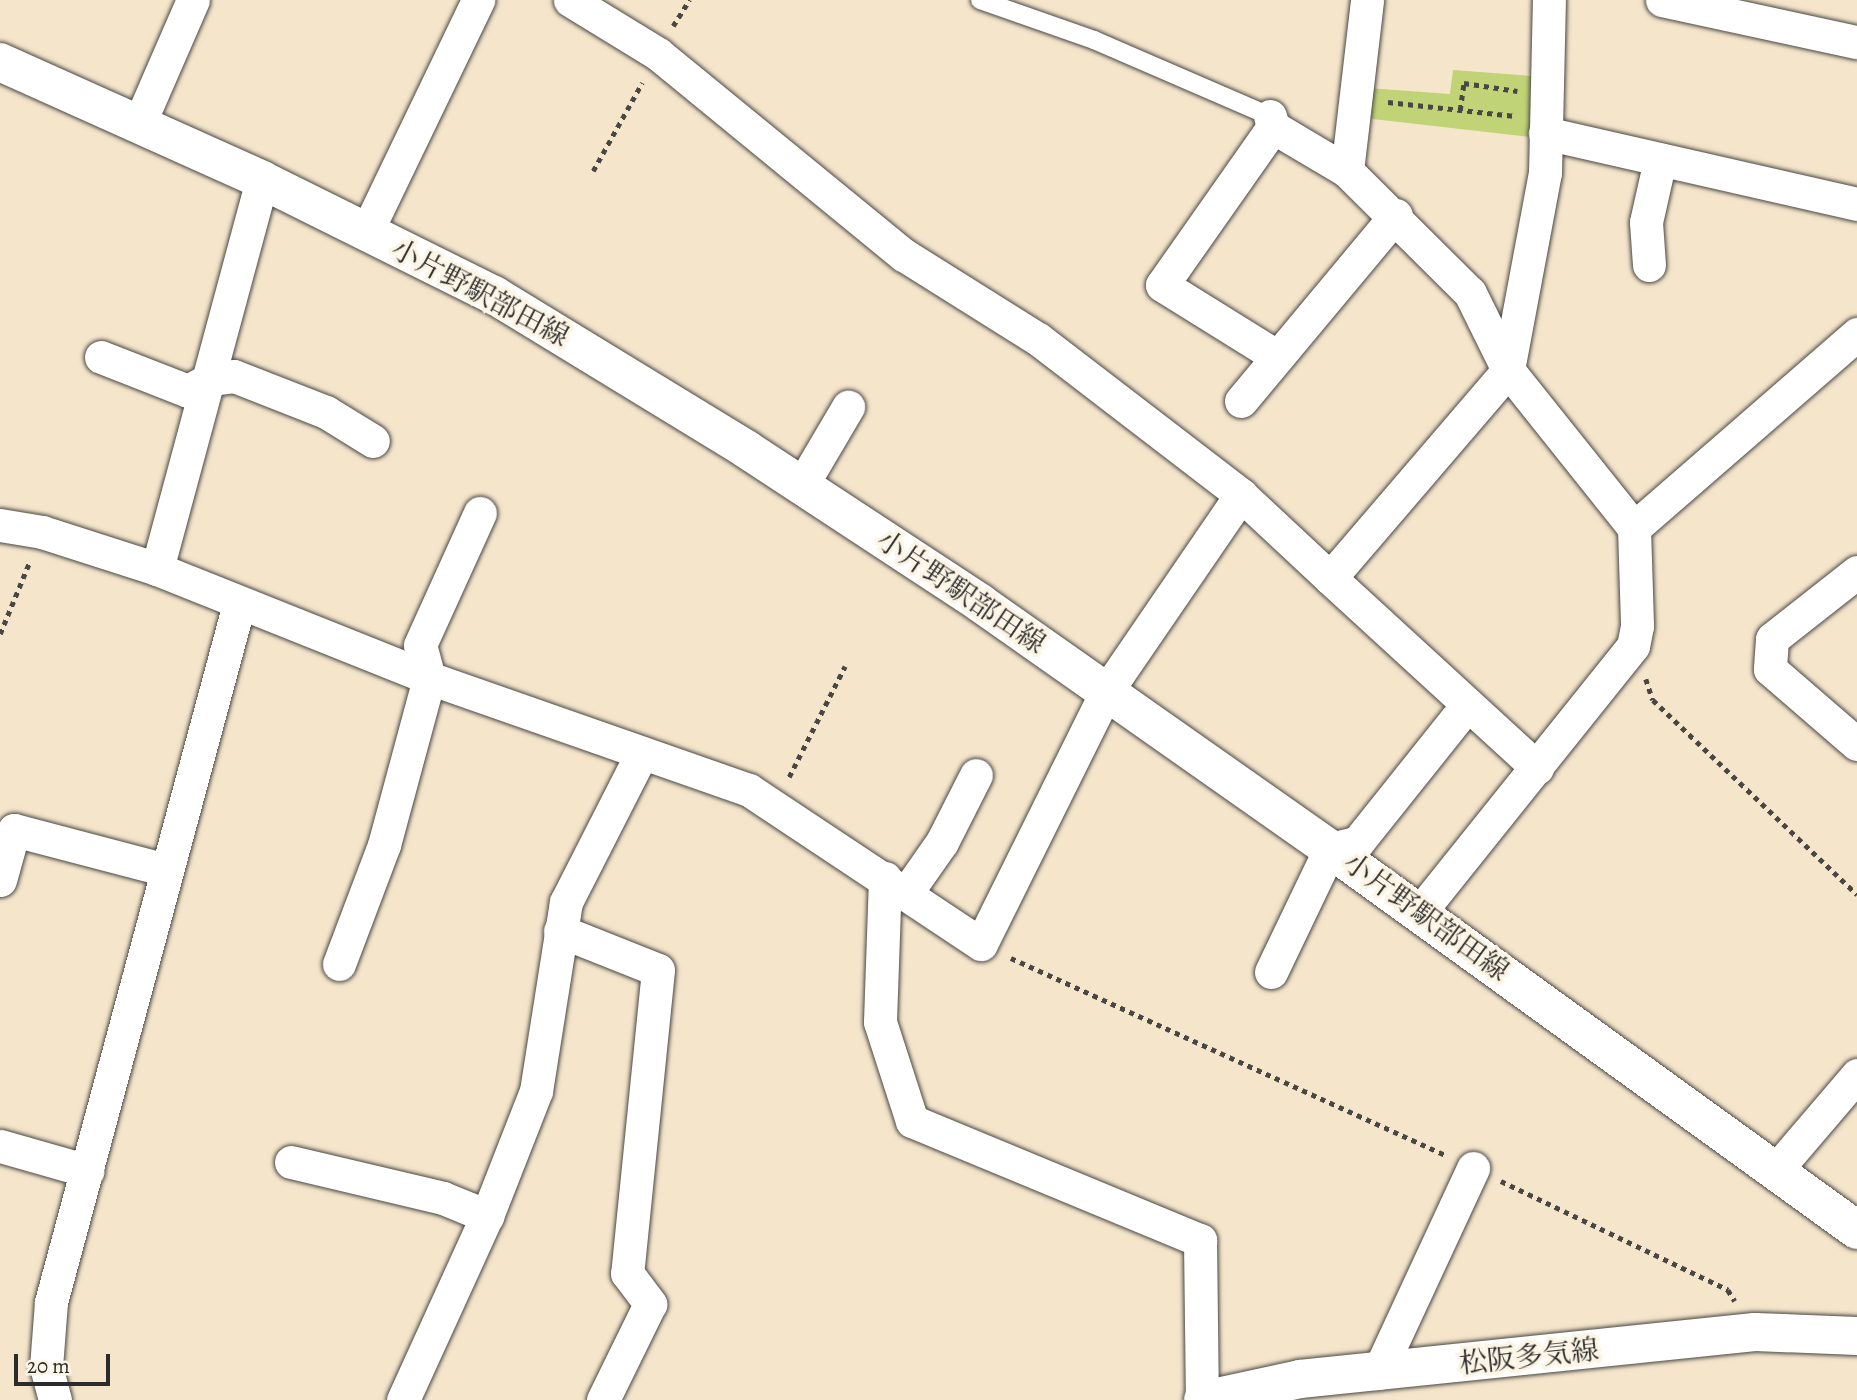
<!DOCTYPE html>
<meta charset="utf-8">
<style>
body{margin:0}
#map{position:relative;width:1857px;height:1400px;overflow:hidden;background:#f5e5cb;font-family:Alegreya,"Noto Serif JP",serif}
div>[style]{position:absolute}
.green>*{inset:0;background:#c0d377}
.path>*{height:4.5px;margin-top:-2.25px;transform-origin:0;background:repeating-linear-gradient(90deg,#494743 0 5px,transparent 0 10px)}
.roads{filter:drop-shadow(0 0 2px #494743) drop-shadow(0 0 2px #494743)}
.service>*{height:18px;margin:-9px;padding:0 9px;transform-origin:9px;border-radius:9px;background:#fff}
.minor>*{height:33px;margin:-16.5px;padding:0 16.5px;transform-origin:16.5px;border-radius:16.5px;background:#fff}
.secondary>*{height:38px;margin:-19px;padding:0 19px;transform-origin:19px;border-radius:19px;background:#fff}
span{translate:-50% -50%;white-space:nowrap;text-align:center;line-height:1.15;-webkit-text-stroke:7px #fcf5e5;paint-order:stroke}
.street-label{font-size:28px;color:#2b2b2b}
.scale{position:absolute;left:14px;top:1354px;width:96px;height:32px;box-sizing:border-box;border:4px solid #2b2b2b;border-top:0;padding-left:9px;font-size:21px;line-height:24px;white-space:nowrap;color:#2b2b2b;-webkit-text-stroke:5px #fcf5e5;paint-order:stroke}
</style>
<div id="map">
<div class="green">
<i style="clip-path:polygon(1453px 70px,1531px 76px,1531px 137px,1364px 118px,1368px 88px,1450px 94px)"></i>
</div>
<div class="path">
<i style="left:673px;top:26px;width:31px;rotate:-58deg"></i>
<i style="left:1388px;top:102px;width:128px;rotate:6.3deg"></i>
<i style="left:1460px;top:110px;width:27px;rotate:-82deg"></i>
<i style="left:1464px;top:83px;width:54px;rotate:8.6deg"></i>
<i style="left:593px;top:171px;width:101px;rotate:-60.9deg"></i>
<i style="left:0;top:634px;width:79px;rotate:-67.7deg"></i>
<i style="left:1646px;top:679px;width:22px;rotate:72deg"></i>
<i style="left:1653px;top:700px;width:282px;rotate:43.6deg"></i>
<i style="left:789px;top:777px;width:124px;rotate:-63.2deg"></i>
<i style="left:1011px;top:958px;width:477px;rotate:24.4deg"></i>
<i style="left:1501px;top:1181px;width:252px;rotate:25.6deg"></i>
<i style="left:1728px;top:1290px;width:13px;rotate:58deg"></i>
</div>
<div class="roads">
<div class="service">
<i style="left:980px;top:0;width:121px;rotate:19.3deg"></i>
<i style="left:1094px;top:40px;width:192px;rotate:23.4deg"></i>
</div>
<div class="minor">
<i style="left:570px;top:0;width:103px;rotate:31.5deg"></i>
<i style="left:658px;top:54px;width:318px;rotate:39.3deg"></i>
<i style="left:904px;top:255px;width:158px;rotate:32.1deg"></i>
<i style="left:1038px;top:339px;width:256px;rotate:37.5deg"></i>
<i style="left:1241px;top:495px;width:122px;rotate:43deg"></i>
<i style="left:1330px;top:578px;width:274px;rotate:-49.4deg"></i>
<i style="left:1508px;top:370px;width:202px;rotate:51.4deg"></i>
<i style="left:1634px;top:528px;width:98px;rotate:88.2deg"></i>
<i style="left:1637px;top:626px;width:20px;rotate:101deg"></i>
<i style="left:1633px;top:646px;width:341px;rotate:128.7deg"></i>
<i style="left:1662px;top:0;width:199px;rotate:12.2deg"></i>
<i style="left:1270px;top:116px;width:11px;rotate:75deg"></i>
<i style="left:1273px;top:127px;width:86px;rotate:30.7deg"></i>
<i style="left:1347px;top:171px;width:173px;rotate:44.8deg"></i>
<i style="left:1470px;top:293px;width:86px;rotate:63.7deg"></i>
<i style="left:139px;top:124px;width:135px;rotate:-66.5deg"></i>
<i style="left:1273px;top:127px;width:193px;rotate:125.1deg"></i>
<i style="left:1162px;top:285px;width:134px;rotate:31.9deg"></i>
<i style="left:1545px;top:133px;width:320px;rotate:12.8deg"></i>
<i style="left:1347px;top:171px;width:172px;rotate:-83.3deg"></i>
<i style="left:366px;top:233px;width:259px;rotate:-64.3deg"></i>
<i style="left:1649px;top:265px;width:43px;rotate:-94deg"></i>
<i style="left:1646px;top:222px;width:64px;rotate:-77.3deg"></i>
<i style="left:101px;top:357px;width:93px;rotate:21.3deg"></i>
<i style="left:188px;top:391px;width:25px;rotate:-29deg"></i>
<i style="left:210px;top:379px;width:24px;rotate:-7deg"></i>
<i style="left:234px;top:376px;width:99px;rotate:21.4deg"></i>
<i style="left:326px;top:412px;width:55px;rotate:31.7deg"></i>
<i style="left:1508px;top:370px;width:200px;rotate:-79.4deg"></i>
<i style="left:1545px;top:173px;width:173px;rotate:-88.7deg"></i>
<i style="left:1241px;top:401px;width:242px;rotate:-50.2deg"></i>
<i style="left:802px;top:485px;width:91px;rotate:-59.5deg"></i>
<i style="left:0;top:525px;width:43px;rotate:9.5deg"></i>
<i style="left:42px;top:532px;width:121px;rotate:17.8deg"></i>
<i style="left:157px;top:569px;width:293px;rotate:21.8deg"></i>
<i style="left:429px;top:678px;width:339px;rotate:19.3deg"></i>
<i style="left:749px;top:790px;width:278px;rotate:33.6deg"></i>
<i style="left:981px;top:944px;width:281px;rotate:-63.6deg"></i>
<i style="left:1106px;top:692px;width:239px;rotate:-55.6deg"></i>
<i style="left:1634px;top:528px;width:296px;rotate:-41deg"></i>
<i style="left:157px;top:569px;width:403px;rotate:-74.9deg"></i>
<i style="left:1857px;top:572px;width:108px;rotate:141.8deg"></i>
<i style="left:1772px;top:639px;width:30px;rotate:94deg"></i>
<i style="left:1770px;top:669px;width:115px;rotate:40.8deg"></i>
<i style="left:1330px;top:578px;width:281px;rotate:42.5deg"></i>
<i style="left:885px;top:878px;width:144px;rotate:92deg"></i>
<i style="left:880px;top:1022px;width:104px;rotate:72.1deg"></i>
<i style="left:912px;top:1121px;width:312px;rotate:22.5deg"></i>
<i style="left:1200px;top:1240px;width:160px;rotate:89.3deg"></i>
<i style="left:0;top:880px;width:52px;rotate:-74.4deg"></i>
<i style="left:14px;top:830px;width:158px;rotate:14.7deg"></i>
<i style="left:907px;top:892px;width:61px;rotate:-55deg"></i>
<i style="left:942px;top:842px;width:75px;rotate:-63.1deg"></i>
<i style="left:560px;top:931px;width:105px;rotate:21.7deg"></i>
<i style="left:658px;top:970px;width:305px;rotate:95.8deg"></i>
<i style="left:627px;top:1273px;width:39px;rotate:53deg"></i>
<i style="left:650px;top:1304px;width:107px;rotate:116.1deg"></i>
<i style="left:339px;top:964px;width:127px;rotate:-69.3deg"></i>
<i style="left:384px;top:845px;width:173px;rotate:-74.9deg"></i>
<i style="left:429px;top:678px;width:34px;rotate:-105deg"></i>
<i style="left:420px;top:645px;width:145px;rotate:-65.6deg"></i>
<i style="left:1271px;top:972px;width:136px;rotate:-64.4deg"></i>
<i style="left:1330px;top:849px;width:28px;rotate:-13deg"></i>
<i style="left:1357px;top:843px;width:159px;rotate:-51.4deg"></i>
<i style="left:0;top:1146px;width:91px;rotate:15.9deg"></i>
<i style="left:291px;top:1162px;width:156px;rotate:13.3deg"></i>
<i style="left:443px;top:1198px;width:48px;rotate:22.2deg"></i>
<i style="left:1776px;top:1170px;width:125px;rotate:-49.5deg"></i>
<i style="left:1378px;top:1373px;width:226px;rotate:-65.1deg"></i>
<i style="left:55px;top:1400px;width:34px;rotate:-105deg"></i>
<i style="left:46px;top:1367px;width:65px;rotate:-85.6deg"></i>
<i style="left:51px;top:1302px;width:723px;rotate:-74.93deg"></i>
<i style="left:403px;top:1400px;width:202px;rotate:-65.5deg"></i>
<i style="left:487px;top:1216px;width:134px;rotate:-68.6deg"></i>
<i style="left:536px;top:1091px;width:191px;rotate:-81deg"></i>
<i style="left:566px;top:902px;width:167px;rotate:-63deg"></i>
</div>
<div class="secondary">
<i style="left:0;top:62px;width:287px;rotate:24.2deg"></i>
<i style="left:262px;top:180px;width:259px;rotate:26.4deg"></i>
<i style="left:494px;top:295px;width:295px;rotate:31.4deg"></i>
<i style="left:746px;top:449px;width:280px;rotate:33.3deg"></i>
<i style="left:980px;top:603px;width:428px;rotate:35.1deg"></i>
<i style="left:1330px;top:849px;width:650px;rotate:35.87deg"></i>
<i style="left:1203px;top:1400px;width:99px;rotate:-12.2deg"></i>
<i style="left:1300px;top:1379px;width:457px;rotate:-5.9deg"></i>
<i style="left:1755px;top:1332px;width:102px;rotate:2.2deg"></i>
</div>
</div>
<div class="street-label">
<span style="left:480px;top:293px;rotate:28deg">小片野駅部田線</span>
<span style="left:961px;top:592px;rotate:34deg">小片野駅部田線</span>
<span style="left:1426px;top:917px;rotate:36deg">小片野駅部田線</span>
<span style="left:1529px;top:1357px;rotate:-6deg">松阪多気線</span>
</div>
<div class="scale">20 m</div>
</div>
